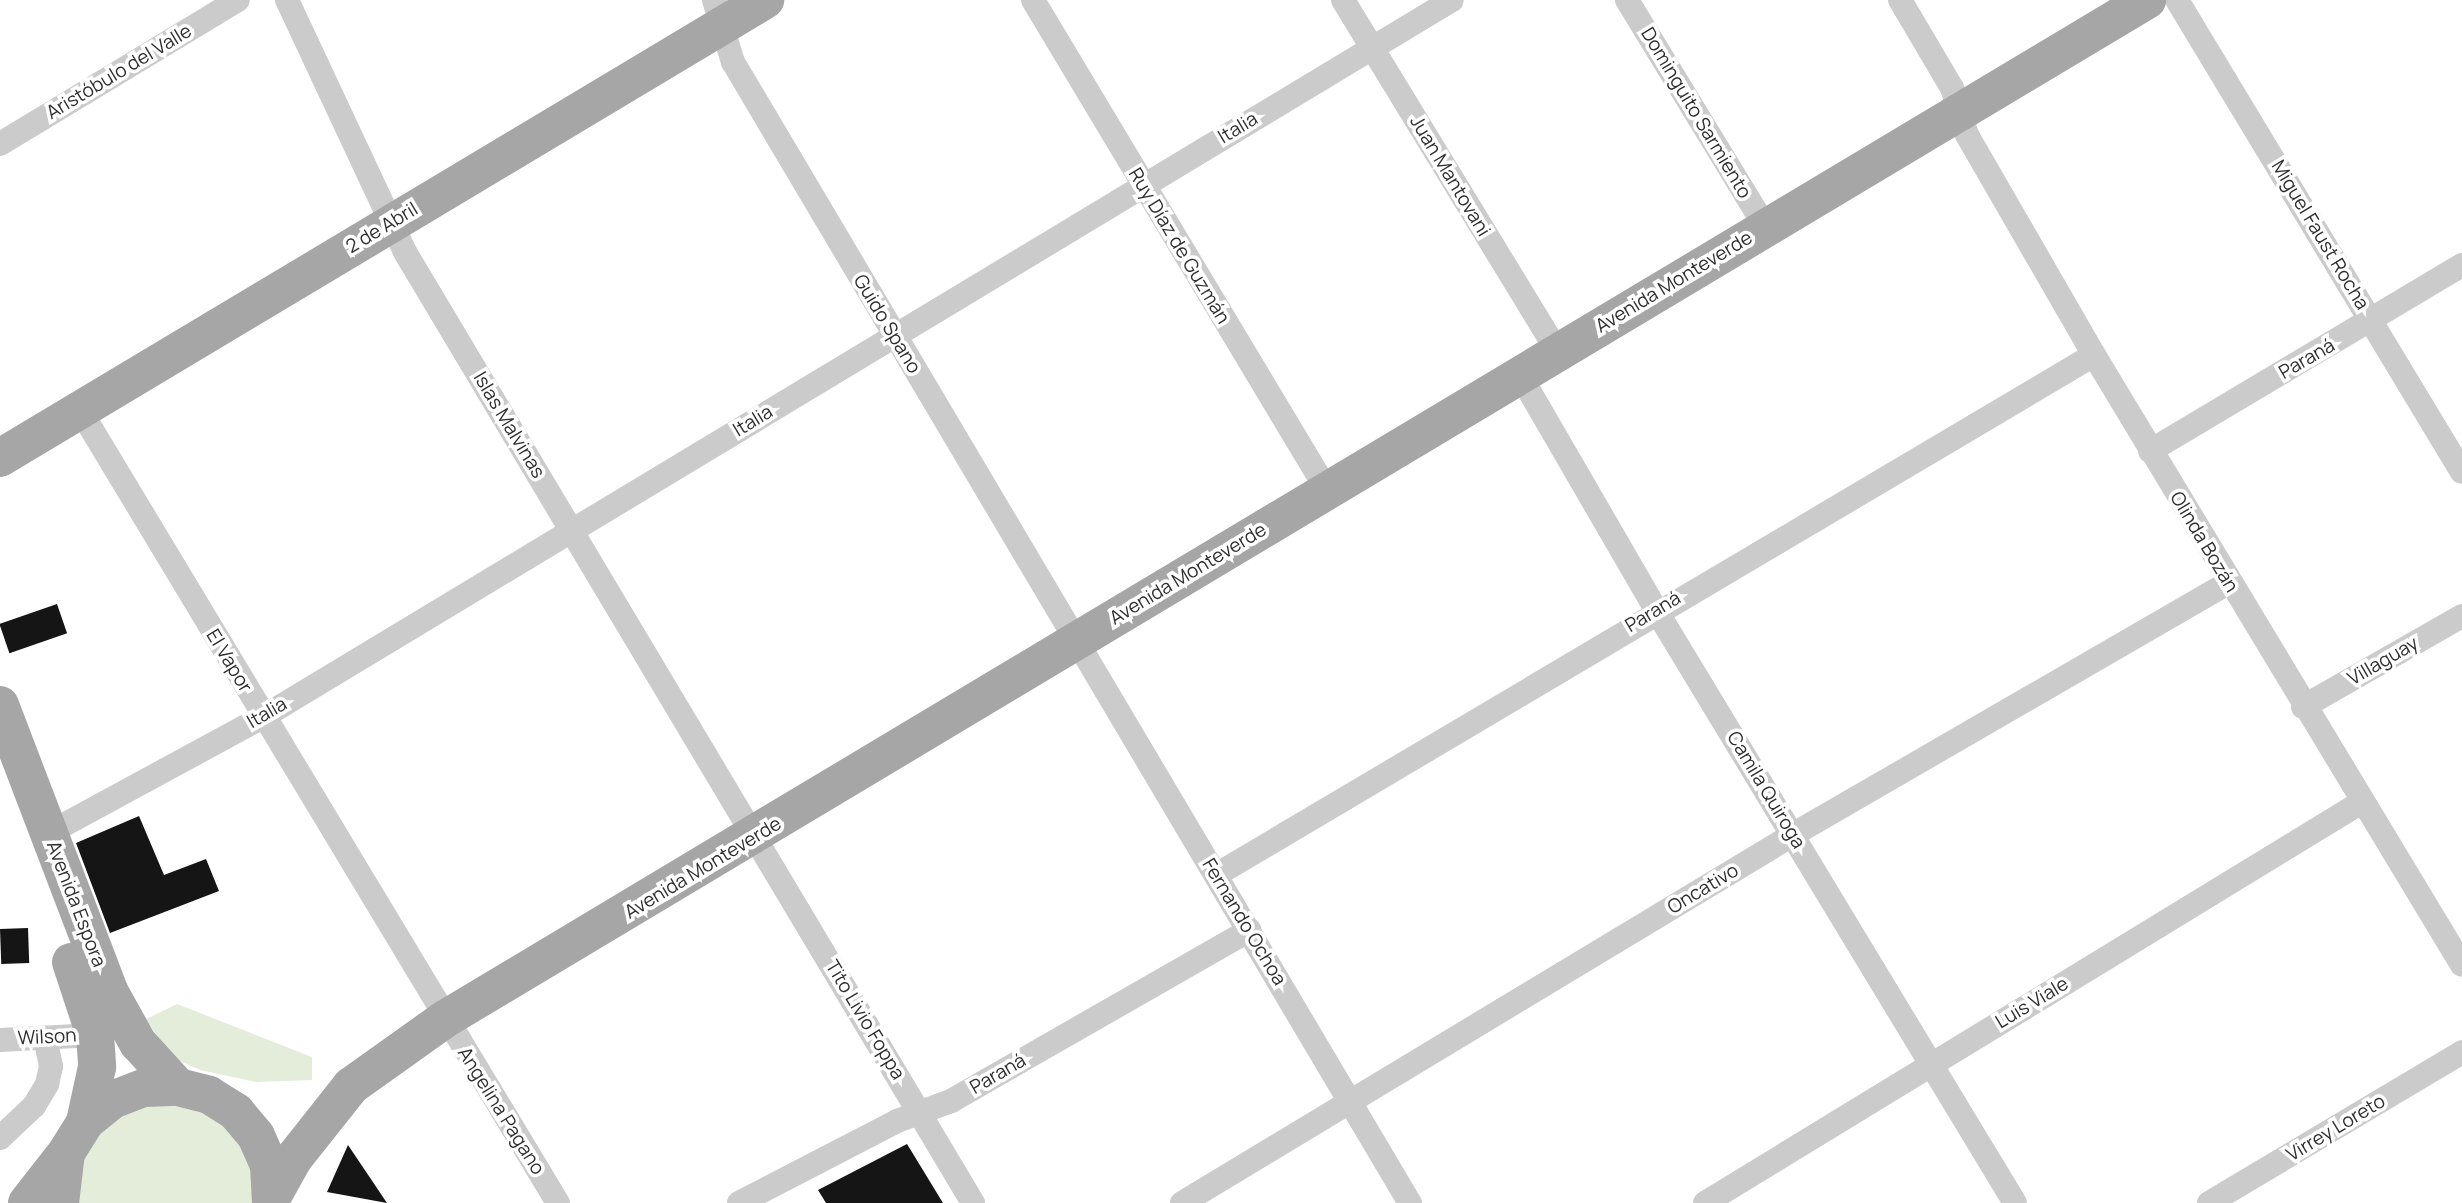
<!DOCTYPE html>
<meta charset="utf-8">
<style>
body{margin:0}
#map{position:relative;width:2462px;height:1203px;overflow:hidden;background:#fff;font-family:Manrope,sans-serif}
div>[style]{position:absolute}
.green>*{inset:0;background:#e4edda}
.building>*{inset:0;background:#151515;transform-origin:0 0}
.minor>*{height:24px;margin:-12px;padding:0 12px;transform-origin:12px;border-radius:12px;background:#cbcbcb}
.primary>*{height:38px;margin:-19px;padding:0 19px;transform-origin:19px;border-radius:19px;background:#a6a6a6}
span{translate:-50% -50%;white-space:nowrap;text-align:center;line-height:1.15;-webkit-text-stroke:7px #fff;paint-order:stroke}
.street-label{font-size:19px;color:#2e2e2e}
</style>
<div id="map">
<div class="green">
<i style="clip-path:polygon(177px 1004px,312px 1057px,312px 1080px,256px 1082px,200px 1070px,171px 1057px,146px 1019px)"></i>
<i style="clip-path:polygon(169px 1093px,249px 1137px,263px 1203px,70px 1203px,72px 1166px,110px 1111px)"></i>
</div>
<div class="building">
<i style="left:57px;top:604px;width:31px;height:61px;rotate:71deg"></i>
<i style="clip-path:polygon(139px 816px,164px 875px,206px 859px,219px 891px,110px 933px,76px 843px)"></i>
<i style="left:28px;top:928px;width:35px;height:28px;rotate:88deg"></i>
<i style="clip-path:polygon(907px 1144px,943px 1203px,826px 1203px,818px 1190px)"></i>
<i style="clip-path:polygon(348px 1145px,387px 1203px,327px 1192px)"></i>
</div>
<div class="minor">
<i style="left:287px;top:0;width:278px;rotate:64.9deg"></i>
<i style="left:405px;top:252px;width:1108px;rotate:59.15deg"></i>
<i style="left:714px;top:0;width:65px;rotate:73deg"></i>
<i style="left:733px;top:62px;width:1327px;rotate:59.32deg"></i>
<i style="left:1033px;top:0;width:571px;rotate:59.04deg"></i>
<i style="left:1343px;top:0;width:412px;rotate:58.6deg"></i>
<i style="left:1627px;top:0;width:265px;rotate:58.6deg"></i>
<i style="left:1900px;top:0;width:102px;rotate:59.4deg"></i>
<i style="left:1952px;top:88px;width:49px;rotate:72.3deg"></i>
<i style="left:1967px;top:135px;width:254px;rotate:60deg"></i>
<i style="left:2094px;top:355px;width:712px;rotate:58.9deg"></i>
<i style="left:2177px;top:0;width:551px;rotate:58.88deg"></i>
<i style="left:0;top:144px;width:278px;rotate:-31.2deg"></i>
<i style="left:1520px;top:375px;width:272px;rotate:59.9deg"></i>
<i style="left:1656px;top:610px;width:693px;rotate:58.81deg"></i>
<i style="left:80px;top:410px;width:926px;rotate:58.92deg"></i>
<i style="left:2150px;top:451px;width:363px;rotate:-30.8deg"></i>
<i style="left:2303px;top:707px;width:183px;rotate:-29.8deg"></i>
<i style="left:49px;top:833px;width:243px;rotate:-28.5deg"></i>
<i style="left:263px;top:717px;width:1388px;rotate:-31.09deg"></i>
<i style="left:1216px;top:875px;width:1020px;rotate:-30.64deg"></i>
<i style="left:0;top:1040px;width:95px;rotate:-3deg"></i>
<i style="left:0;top:1138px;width:47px;rotate:-43.3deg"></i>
<i style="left:34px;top:1106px;width:26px;rotate:-59deg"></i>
<i style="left:47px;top:1084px;width:18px;rotate:-77deg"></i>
<i style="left:51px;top:1066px;width:29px;rotate:-102deg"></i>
<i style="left:739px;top:1203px;width:178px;rotate:-27.4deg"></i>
<i style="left:897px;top:1121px;width:58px;rotate:-20.3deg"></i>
<i style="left:951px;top:1101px;width:344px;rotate:-29.8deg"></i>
<i style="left:1182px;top:1203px;width:715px;rotate:-31.09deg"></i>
<i style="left:1794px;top:834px;width:501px;rotate:-30.04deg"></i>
<i style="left:1705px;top:1203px;width:767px;rotate:-31.41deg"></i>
<i style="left:2209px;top:1203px;width:295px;rotate:-30.8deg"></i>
</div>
<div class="primary">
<i style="left:0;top:458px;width:892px;rotate:-30.91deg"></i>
<i style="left:0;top:705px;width:306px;rotate:69.1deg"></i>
<i style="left:109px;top:991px;width:60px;rotate:60.9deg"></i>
<i style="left:138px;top:1043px;width:59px;rotate:47.7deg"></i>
<i style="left:71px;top:962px;width:77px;rotate:71.8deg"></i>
<i style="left:95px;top:1035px;width:32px;rotate:86deg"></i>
<i style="left:97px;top:1067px;width:56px;rotate:102.3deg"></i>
<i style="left:272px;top:1197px;width:45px;rotate:-60.6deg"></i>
<i style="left:294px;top:1158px;width:92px;rotate:-51.6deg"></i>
<i style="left:351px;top:1086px;width:115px;rotate:-35.5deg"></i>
<i style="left:445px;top:1019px;width:1984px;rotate:-30.91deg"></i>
<i style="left:27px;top:1203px;width:58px;rotate:-52deg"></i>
<i style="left:60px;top:1203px;width:50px;rotate:-83.2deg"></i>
<i style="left:66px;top:1153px;width:36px;rotate:-58deg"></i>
<i style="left:85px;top:1122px;width:35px;rotate:-39deg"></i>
<i style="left:112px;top:1100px;width:34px;rotate:-21deg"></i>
<i style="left:144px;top:1088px;width:34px;rotate:-2deg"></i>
<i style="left:178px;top:1087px;width:32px;rotate:14deg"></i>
<i style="left:209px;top:1095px;width:32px;rotate:32deg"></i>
<i style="left:236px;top:1112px;width:31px;rotate:50deg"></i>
<i style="left:256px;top:1136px;width:32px;rotate:66deg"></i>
<i style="left:269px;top:1165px;width:38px;rotate:87deg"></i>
</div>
<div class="street-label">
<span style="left:119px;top:72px;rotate:-31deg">Aristóbulo del Valle</span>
<span style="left:1696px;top:113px;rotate:59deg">Dominguito Sarmiento</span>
<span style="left:1238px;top:128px;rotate:-31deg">Italia</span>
<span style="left:1450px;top:176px;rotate:59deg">Juan Mantovani</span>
<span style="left:382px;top:228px;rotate:-31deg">2 de Abril</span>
<span style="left:2320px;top:235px;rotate:59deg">Miguel Faust Rocha</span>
<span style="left:1179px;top:246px;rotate:59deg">Ruy Díaz de Guzmán</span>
<span style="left:1674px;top:282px;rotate:-31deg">Avenida Monteverde</span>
<span style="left:887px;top:324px;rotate:59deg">Guido Spano</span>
<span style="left:2307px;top:359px;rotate:-30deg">Paraná</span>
<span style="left:753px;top:421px;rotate:-31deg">Italia</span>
<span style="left:509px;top:425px;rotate:59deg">Islas Malvinas</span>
<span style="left:2204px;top:542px;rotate:59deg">Olinda Bozán</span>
<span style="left:1188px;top:574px;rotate:-31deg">Avenida Monteverde</span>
<span style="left:1653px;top:612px;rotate:-31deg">Paraná</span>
<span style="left:229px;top:661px;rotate:59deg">El Vapor</span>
<span style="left:2383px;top:661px;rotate:-30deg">Villaguay</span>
<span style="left:267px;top:713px;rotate:-30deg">Italia</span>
<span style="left:1766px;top:790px;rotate:59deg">Camila Quiroga</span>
<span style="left:703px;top:868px;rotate:-31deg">Avenida Monteverde</span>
<span style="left:1703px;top:889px;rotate:-31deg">Oncativo</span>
<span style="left:76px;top:904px;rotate:69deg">Avenida Espora</span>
<span style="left:1244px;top:922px;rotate:59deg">Fernando Ochoa</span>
<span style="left:2032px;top:1003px;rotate:-31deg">Luis Viale</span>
<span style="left:865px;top:1020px;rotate:59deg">Tito Livio Foppa</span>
<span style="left:47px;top:1037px;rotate:-3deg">Wilson</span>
<span style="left:998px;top:1074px;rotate:-30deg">Paraná</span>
<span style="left:501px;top:1111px;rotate:58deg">Angelina Pagano</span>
<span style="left:2336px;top:1128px;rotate:-31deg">Virrey Loreto</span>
</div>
</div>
